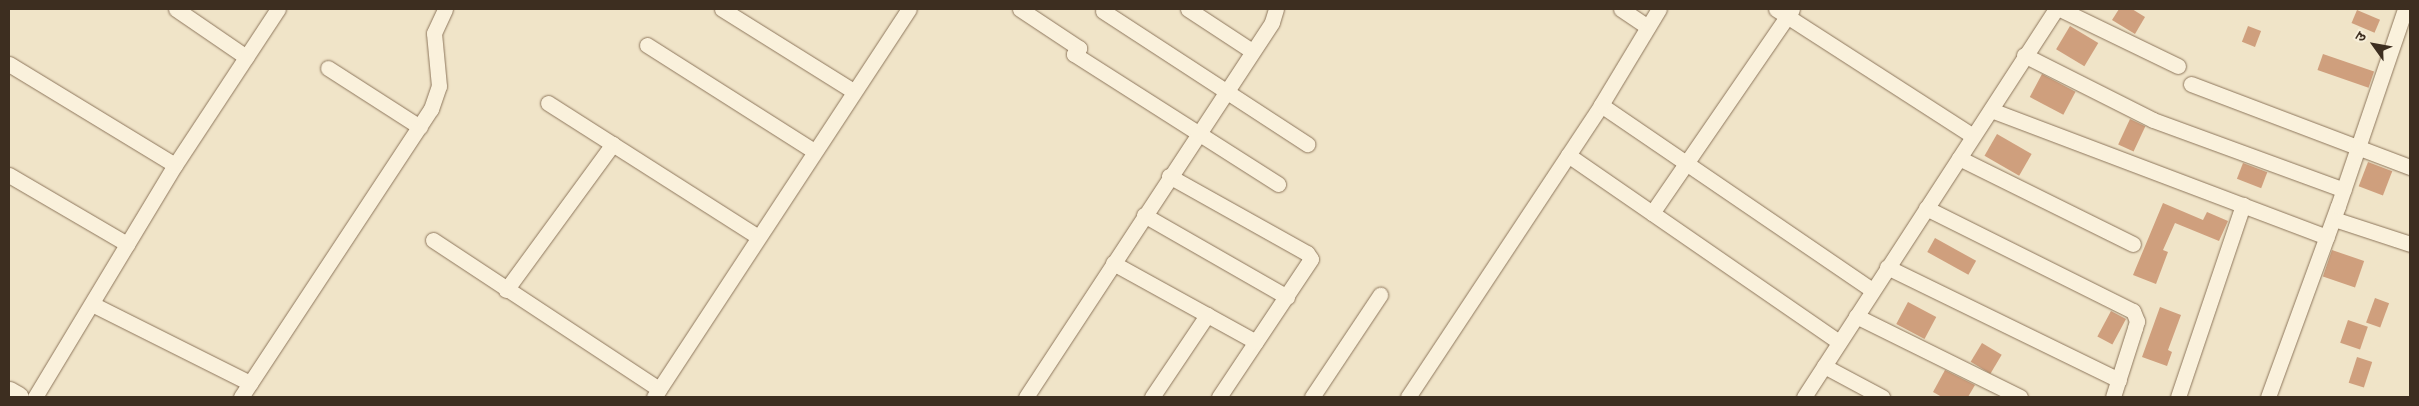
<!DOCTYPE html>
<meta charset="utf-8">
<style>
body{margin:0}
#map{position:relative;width:2419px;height:406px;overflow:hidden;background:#f0e4c8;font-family:Spectral,"Noto Sans Devanagari",serif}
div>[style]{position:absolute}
.building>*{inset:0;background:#cf9f7d;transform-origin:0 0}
.roads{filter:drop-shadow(0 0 1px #8d765c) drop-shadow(0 0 1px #8d765c)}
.street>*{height:15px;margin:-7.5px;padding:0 7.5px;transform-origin:7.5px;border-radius:7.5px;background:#faf1dc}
.secondary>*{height:21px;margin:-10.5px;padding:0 10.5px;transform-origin:10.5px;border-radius:10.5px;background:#faf1dc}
span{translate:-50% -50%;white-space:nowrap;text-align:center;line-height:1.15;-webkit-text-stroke:4px #f7eed8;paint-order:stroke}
.frame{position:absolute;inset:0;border:10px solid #3d2e20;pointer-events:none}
.north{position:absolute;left:2349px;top:20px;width:50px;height:50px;-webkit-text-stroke:4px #f7eed8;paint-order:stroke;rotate:302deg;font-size:14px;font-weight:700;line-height:20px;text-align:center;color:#3d2e20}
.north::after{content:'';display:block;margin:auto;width:18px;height:22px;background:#3d2e20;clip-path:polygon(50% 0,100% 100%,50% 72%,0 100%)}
</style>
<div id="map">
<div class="building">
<i style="clip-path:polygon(2119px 9px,2132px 9px,2145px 17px,2135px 34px,2112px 20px)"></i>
<i style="left:2357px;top:10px;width:25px;height:14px;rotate:23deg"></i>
<i style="left:2070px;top:26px;width:33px;height:27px;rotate:31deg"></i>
<i style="left:2248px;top:26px;width:14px;height:17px;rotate:21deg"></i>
<i style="left:2323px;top:54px;width:54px;height:17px;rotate:19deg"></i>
<i style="left:2042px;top:74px;width:38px;height:26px;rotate:28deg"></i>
<i style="left:2130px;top:119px;width:17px;height:28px;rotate:25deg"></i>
<i style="left:1997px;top:134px;width:40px;height:25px;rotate:30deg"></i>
<i style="left:2368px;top:162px;width:26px;height:26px;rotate:21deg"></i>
<i style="left:2243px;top:163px;width:26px;height:17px;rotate:21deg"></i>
<i style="clip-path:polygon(2163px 203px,2203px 220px,2207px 212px,2228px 221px,2219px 241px,2175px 223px,2163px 250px,2168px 252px,2156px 284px,2133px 275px)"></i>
<i style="left:1935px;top:238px;width:47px;height:16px;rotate:29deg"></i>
<i style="left:2332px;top:250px;width:34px;height:28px;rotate:19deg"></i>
<i style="left:2375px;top:298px;width:15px;height:26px;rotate:20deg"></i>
<i style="left:1908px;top:302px;width:32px;height:25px;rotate:28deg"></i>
<i style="clip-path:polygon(2160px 307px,2181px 315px,2168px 350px,2172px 352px,2167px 366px,2142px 357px)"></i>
<i style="left:2111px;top:311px;width:17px;height:29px;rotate:28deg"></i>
<i style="left:2348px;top:320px;width:21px;height:24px;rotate:19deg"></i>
<i style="left:1982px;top:343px;width:23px;height:22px;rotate:31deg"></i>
<i style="left:2357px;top:357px;width:16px;height:27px;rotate:18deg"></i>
<i style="clip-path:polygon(1945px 370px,1975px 385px,1968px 397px,1942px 397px,1933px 392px)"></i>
</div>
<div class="roads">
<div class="street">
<i style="left:176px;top:9px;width:85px;rotate:34.4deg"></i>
<i style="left:722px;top:9px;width:155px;rotate:32deg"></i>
<i style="left:1020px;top:9px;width:71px;rotate:33.5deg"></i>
<i style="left:1079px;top:48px;width:8px;rotate:130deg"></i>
<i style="left:1074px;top:54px;width:242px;rotate:32.5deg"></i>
<i style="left:1188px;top:9px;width:77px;rotate:33.3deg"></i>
<i style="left:1621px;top:9px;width:32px;rotate:34deg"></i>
<i style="left:1776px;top:9px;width:234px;rotate:32.8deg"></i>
<i style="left:2060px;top:9px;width:131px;rotate:25.8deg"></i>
<i style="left:1103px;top:11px;width:244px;rotate:33.1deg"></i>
<i style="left:647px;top:45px;width:198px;rotate:32.4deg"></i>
<i style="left:2024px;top:55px;width:144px;rotate:26.7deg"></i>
<i style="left:2153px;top:120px;width:203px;rotate:20.1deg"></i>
<i style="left:9px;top:64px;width:194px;rotate:31.3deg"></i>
<i style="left:328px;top:68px;width:109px;rotate:32.7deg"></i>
<i style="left:2191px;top:84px;width:234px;rotate:20.8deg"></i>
<i style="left:548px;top:103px;width:248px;rotate:32.5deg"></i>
<i style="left:1601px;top:105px;width:328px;rotate:34.3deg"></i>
<i style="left:1991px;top:110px;width:359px;rotate:20.7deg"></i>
<i style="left:1568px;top:155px;width:329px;rotate:34.6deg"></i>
<i style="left:1959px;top:158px;width:194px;rotate:26.3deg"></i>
<i style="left:9px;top:175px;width:137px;rotate:30.3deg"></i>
<i style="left:1169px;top:176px;width:158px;rotate:29.2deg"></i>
<i style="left:1307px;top:253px;width:7px;rotate:56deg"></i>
<i style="left:1311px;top:259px;width:166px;rotate:123.7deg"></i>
<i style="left:1926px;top:208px;width:231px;rotate:26.5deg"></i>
<i style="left:2133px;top:311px;width:11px;rotate:68deg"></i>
<i style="left:2137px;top:321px;width:7px;rotate:106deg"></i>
<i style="left:2135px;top:328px;width:72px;rotate:107.7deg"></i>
<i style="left:1652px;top:213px;width:247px;rotate:-55.5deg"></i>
<i style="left:1144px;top:215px;width:165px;rotate:29.8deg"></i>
<i style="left:2334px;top:219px;width:80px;rotate:18.2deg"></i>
<i style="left:433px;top:240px;width:271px;rotate:33.4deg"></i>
<i style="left:1113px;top:263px;width:163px;rotate:28.9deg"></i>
<i style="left:1887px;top:267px;width:258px;rotate:26deg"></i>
<i style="left:506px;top:290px;width:181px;rotate:-53.8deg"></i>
<i style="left:92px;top:304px;width:177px;rotate:26.6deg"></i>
<i style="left:1856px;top:316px;width:183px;rotate:26.3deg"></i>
<i style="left:1824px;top:366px;width:66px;rotate:28.1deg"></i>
<i style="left:35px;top:397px;width:271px;rotate:-58.9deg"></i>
<i style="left:175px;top:165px;width:187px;rotate:-56.6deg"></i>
<i style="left:241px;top:397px;width:345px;rotate:-56.6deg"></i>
<i style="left:431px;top:109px;width:24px;rotate:-71deg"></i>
<i style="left:439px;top:86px;width:53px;rotate:-95.4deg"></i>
<i style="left:434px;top:33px;width:26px;rotate:-65deg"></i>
<i style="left:654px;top:397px;width:464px;rotate:-56.7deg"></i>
<i style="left:1026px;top:397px;width:448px;rotate:-56.7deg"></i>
<i style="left:1272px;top:22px;width:14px;rotate:-73deg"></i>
<i style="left:1152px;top:397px;width:99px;rotate:-56.1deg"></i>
<i style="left:1312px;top:397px;width:123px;rotate:-56.3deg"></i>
<i style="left:1408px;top:397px;width:350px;rotate:-56.5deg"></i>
<i style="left:1601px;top:105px;width:112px;rotate:-58.9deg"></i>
<i style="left:1804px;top:397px;width:463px;rotate:-57deg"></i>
<i style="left:2178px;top:397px;width:203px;rotate:-71.3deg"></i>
<i style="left:2268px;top:397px;width:203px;rotate:-69.9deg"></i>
<i style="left:2338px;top:206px;width:208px;rotate:-71.2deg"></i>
</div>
<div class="secondary">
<i style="left:9px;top:392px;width:10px;rotate:29deg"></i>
</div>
</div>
<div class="frame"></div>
<div class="north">उ</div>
</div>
